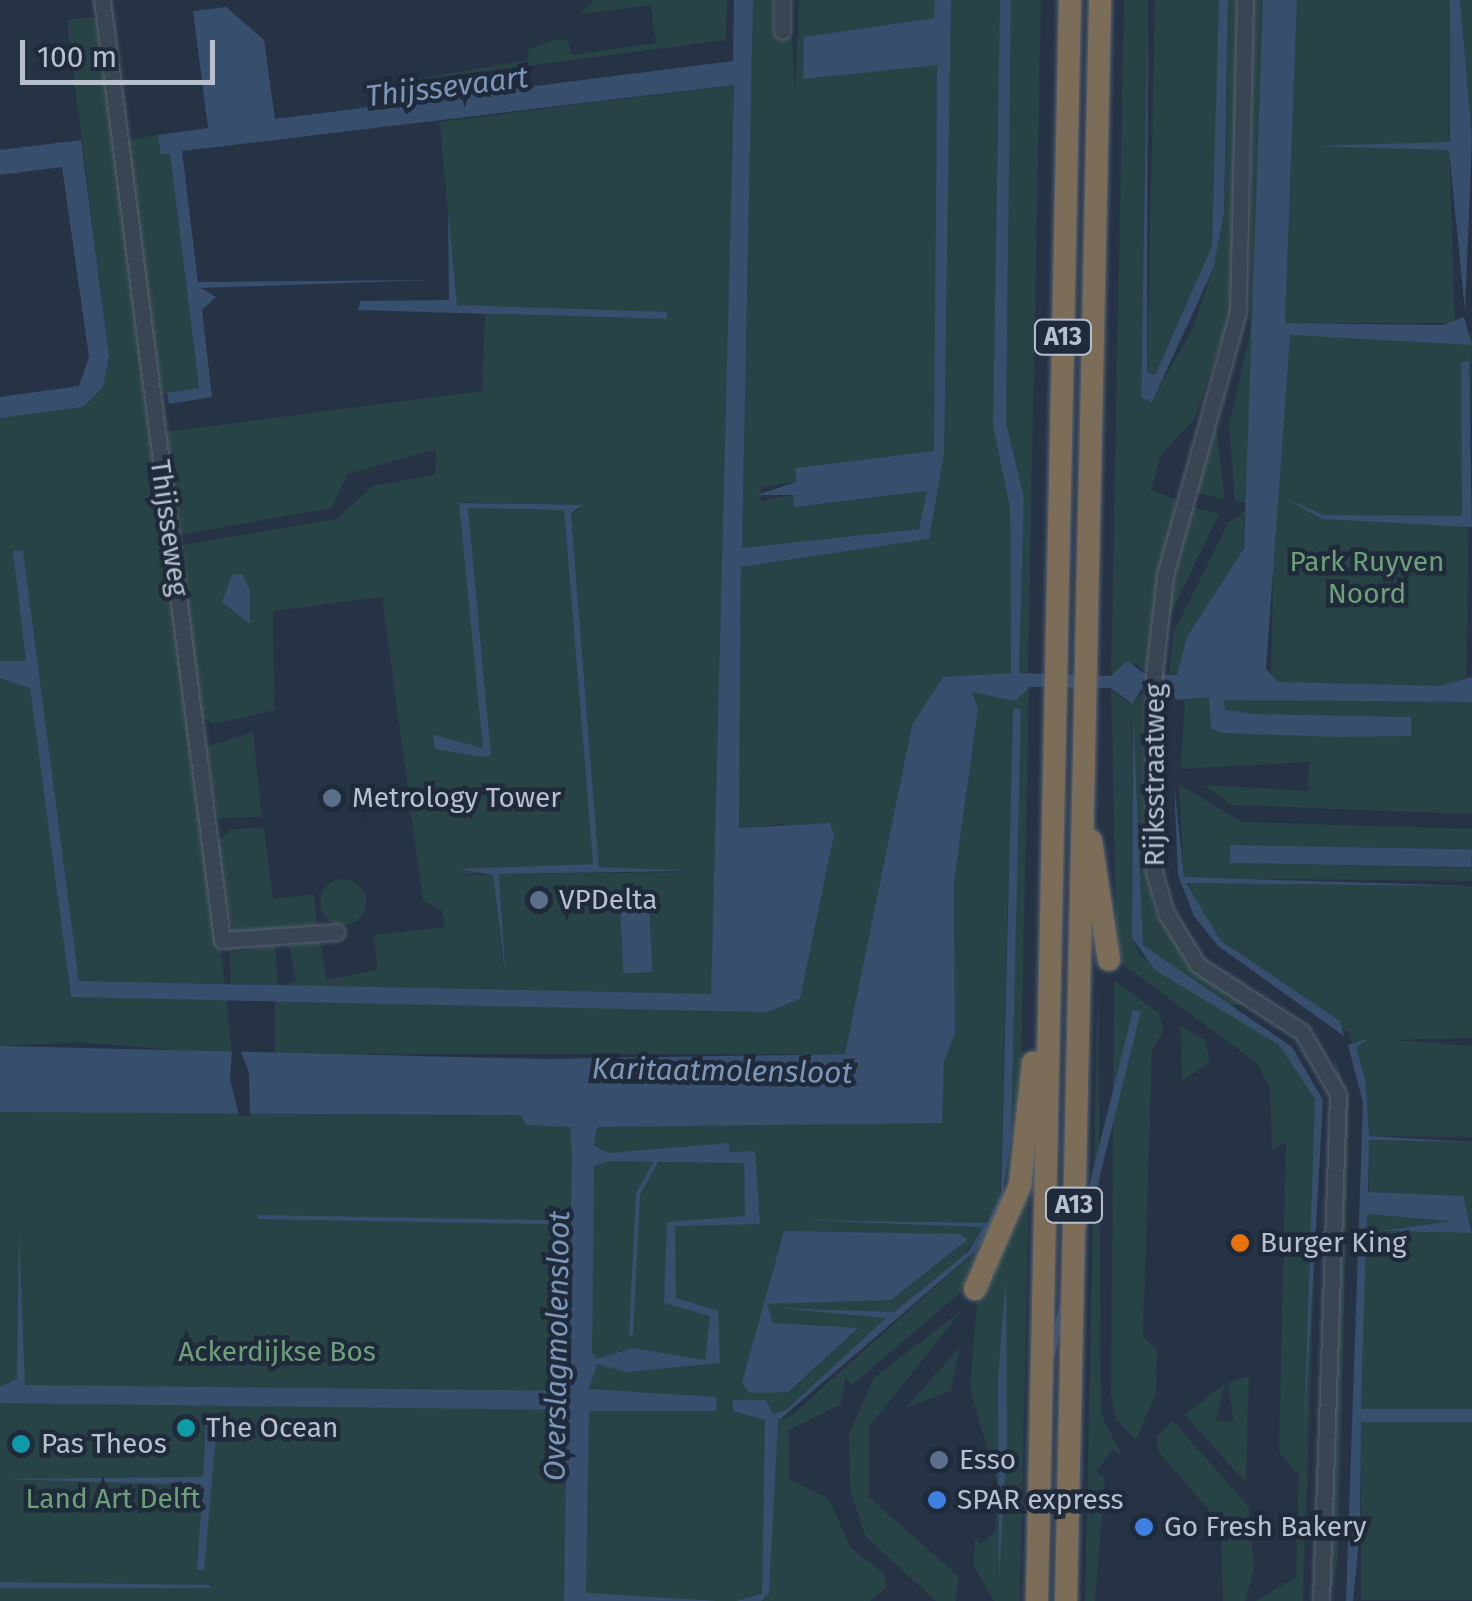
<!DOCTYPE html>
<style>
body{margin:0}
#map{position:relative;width:1472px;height:1601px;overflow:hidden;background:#253345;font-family:"Fira Sans",sans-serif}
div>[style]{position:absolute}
.green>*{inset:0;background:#284346;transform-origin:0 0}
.round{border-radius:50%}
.water>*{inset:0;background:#384e6d;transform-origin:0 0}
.pier>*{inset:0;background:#253345}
.stream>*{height:4px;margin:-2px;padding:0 2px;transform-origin:2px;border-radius:2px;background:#384e6d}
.roads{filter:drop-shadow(0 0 2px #596372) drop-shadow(0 0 2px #596372)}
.minor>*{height:15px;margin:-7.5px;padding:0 7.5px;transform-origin:7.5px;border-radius:7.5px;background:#3a4554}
.highway>*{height:22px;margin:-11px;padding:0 11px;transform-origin:11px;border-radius:11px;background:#7b6d57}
.dots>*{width:28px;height:28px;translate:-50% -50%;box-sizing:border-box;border:5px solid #1f2a3a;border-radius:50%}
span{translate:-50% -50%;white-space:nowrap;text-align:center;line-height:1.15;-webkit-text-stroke:9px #1f2a3a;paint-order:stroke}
.shield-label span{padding:2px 8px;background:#1f2a3a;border:2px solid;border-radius:8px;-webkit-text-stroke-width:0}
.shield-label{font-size:25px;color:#b8c0ce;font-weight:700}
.street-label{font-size:28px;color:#b8c0ce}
.park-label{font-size:28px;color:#6da079}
.poi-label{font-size:28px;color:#b8c0ce}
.left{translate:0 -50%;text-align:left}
.water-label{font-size:30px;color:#7d96b7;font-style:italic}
.scale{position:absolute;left:20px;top:40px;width:195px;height:45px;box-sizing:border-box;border:5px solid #b8c0ce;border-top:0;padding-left:12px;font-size:30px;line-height:35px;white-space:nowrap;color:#b8c0ce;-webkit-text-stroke:8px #1f2a3a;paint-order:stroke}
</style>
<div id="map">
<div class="green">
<i style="clip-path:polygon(595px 0,727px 0,726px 40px,394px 83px,529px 60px,528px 49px,554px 40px,568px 40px,571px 55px,656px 43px,651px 5px,580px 14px)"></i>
<i style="clip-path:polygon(753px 0,773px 0,773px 35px,792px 37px,795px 95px,799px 0,935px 0,935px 18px,805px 37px,803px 78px,937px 64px,934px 451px,795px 468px,796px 482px,761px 487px,761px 501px,794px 495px,794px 507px,928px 491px,919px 529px,742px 548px)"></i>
<i style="clip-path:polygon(951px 0,1000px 0,993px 426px,1010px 508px,1011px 674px,943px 677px,912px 725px,845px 1054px,275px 1054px,275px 998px,768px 1012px,800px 999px,834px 835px,781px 824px,739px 829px,741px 567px,929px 539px,944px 456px)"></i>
<i style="clip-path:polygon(1011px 0,1041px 0,1028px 673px,1019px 674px,1024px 497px,1006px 423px)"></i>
<i style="clip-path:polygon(1124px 0,1148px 0,1141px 398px,1151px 402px,1192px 330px,1214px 267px,1224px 212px,1228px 0,1237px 0,1235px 216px,1233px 308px,1194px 420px,1161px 454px,1151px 490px,1176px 500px,1146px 671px,1135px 664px,1111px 676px)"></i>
<i style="clip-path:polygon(1155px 0,1220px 0,1212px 246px,1155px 375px,1147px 372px)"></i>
<i style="clip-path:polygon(1252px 0,1263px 0,1251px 503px,1235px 501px,1229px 426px,1250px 333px)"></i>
<i style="clip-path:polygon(1297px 0,1450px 0,1449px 143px,1311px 146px,1449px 149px,1455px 323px,1285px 323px)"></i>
<i style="clip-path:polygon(1460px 0,1472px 0,1472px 140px,1464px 127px)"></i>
<i style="clip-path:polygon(91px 17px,98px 23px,225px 984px,79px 981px,23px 550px,26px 662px,0 661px,0 418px,83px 407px,109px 356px,67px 20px)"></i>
<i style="clip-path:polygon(evenodd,734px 85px,711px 994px,284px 986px,296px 980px,289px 945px,320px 941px,327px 980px,378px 970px,373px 935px,445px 927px,442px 910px,423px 901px,382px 597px,273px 611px,274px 710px,214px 724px,201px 717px,178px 546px,336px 519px,373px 486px,435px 475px,436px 449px,347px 474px,332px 508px,176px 535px,164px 432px,482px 391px,485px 314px,667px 319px,456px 305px,440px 122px,734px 85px,464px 502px,582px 509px,571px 512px,599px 867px,689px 872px,499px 874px,504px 973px,493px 875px,458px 875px,593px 864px,564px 510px,467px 508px,490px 755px,434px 736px,483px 749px,464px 502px)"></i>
<i style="clip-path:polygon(158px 135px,161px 154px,170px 153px,199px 389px,160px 394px,127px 140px)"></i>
<i style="left:1277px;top:331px;width:195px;height:355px;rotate:1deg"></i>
<i style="clip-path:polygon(1216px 426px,1224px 493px,1222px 499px,1196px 492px)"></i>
<i style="clip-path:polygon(1191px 507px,1219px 514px,1166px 623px,1171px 592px)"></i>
<i style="clip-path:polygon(1245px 511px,1243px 549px,1187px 637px,1182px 671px,1169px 675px,1173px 634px,1228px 523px)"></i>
<i style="clip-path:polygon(0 678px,30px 687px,71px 997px,226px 997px,232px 1055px,79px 1042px,0 1046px)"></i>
<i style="clip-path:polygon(evenodd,1029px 687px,1019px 1160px,960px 1293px,851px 1386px,846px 1377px,841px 1404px,789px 1430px,789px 1479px,829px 1499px,850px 1547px,884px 1574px,887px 1587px,870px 1601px,0 1601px,0 1100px,944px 1062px,955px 1033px,954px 883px,978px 709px,972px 692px,1029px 687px,1021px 709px,1007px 1187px,980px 1247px,792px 1415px,778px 1421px,767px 1563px,774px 1420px,959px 1263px,1000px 1201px,1013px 710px,1021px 709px)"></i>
<i style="clip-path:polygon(1111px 688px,1129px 704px,1143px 694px,1146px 707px,1153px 909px,1189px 963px,1251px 1005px,1229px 1005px,1143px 945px,1132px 710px,1132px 937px,1140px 956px,1279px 1045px,1320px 1098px,1303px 1601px,1256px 1601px,1296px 1577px,1299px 1475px,1279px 1452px,1286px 1143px,1272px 1150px,1270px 1089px,1257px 1063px,1117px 960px)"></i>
<i style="clip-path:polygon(1185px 696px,1209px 697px,1211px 728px,1221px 733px,1411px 736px,1411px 717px,1255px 714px,1224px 710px,1224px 699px,1472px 702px,1472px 814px,1232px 805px,1204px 785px,1308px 791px,1309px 762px,1181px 769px)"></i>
<i style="clip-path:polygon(253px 732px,262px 817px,218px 818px,206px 747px)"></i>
<i style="clip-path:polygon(1179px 784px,1242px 822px,1472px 829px,1472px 849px,1231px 845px,1232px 863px,1472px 868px,1472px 881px,1184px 878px)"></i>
<i style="clip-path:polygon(264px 827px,273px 899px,314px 894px,317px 924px,233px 934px,216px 843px,230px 830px)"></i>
<i class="round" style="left:320px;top:879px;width:46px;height:46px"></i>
<i style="clip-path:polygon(1185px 883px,1472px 886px,1472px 1038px,1396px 1040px,1472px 1046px,1472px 1137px,1369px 1136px,1366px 1083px,1349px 1033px,1221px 941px)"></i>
<i style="clip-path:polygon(275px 945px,278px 985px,231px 984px,230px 953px)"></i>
<i style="clip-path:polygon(1098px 961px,1101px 1414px,1122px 1456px,1113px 1449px,1096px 1471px,1105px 1478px,1095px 1601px,1085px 1601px)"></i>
<i style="clip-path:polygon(1114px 980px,1160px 1014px,1163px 1032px,1152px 1050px,1143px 1336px,1157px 1350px,1156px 1393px,1136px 1440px,1116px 1419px,1111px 1395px)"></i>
<i style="clip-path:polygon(1181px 1026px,1205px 1040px,1210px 1062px,1182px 1081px)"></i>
<i style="clip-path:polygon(1333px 1053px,1349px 1101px,1338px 1561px,1328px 1601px,1345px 1116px)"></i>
<i style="clip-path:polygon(1369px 1140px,1472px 1142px,1472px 1227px,1462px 1196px,1369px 1193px)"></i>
<i style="clip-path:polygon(1029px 1180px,1020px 1601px,994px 1601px,974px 1566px,975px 1537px,981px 1544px,995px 1532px,997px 1483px,970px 1388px,977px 1302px)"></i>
<i style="clip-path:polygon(1367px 1213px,1452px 1221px,1382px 1231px,1472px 1233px,1472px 1409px,1361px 1409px)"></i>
<i style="clip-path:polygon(962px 1310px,869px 1427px,869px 1497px,959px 1577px,955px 1601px,936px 1601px,866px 1537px,850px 1491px,849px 1433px,874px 1378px)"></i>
<i style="clip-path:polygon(960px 1347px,951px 1391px,906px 1408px)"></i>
<i style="clip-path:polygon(1249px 1376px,1248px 1406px,1246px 1483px,1185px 1415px,1225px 1383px,1216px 1421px,1234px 1422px,1228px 1383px)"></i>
<i style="clip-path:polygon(1173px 1421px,1249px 1507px,1254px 1571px,1245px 1601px,1223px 1601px,1221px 1524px,1158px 1451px,1157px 1436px)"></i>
<i style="left:1361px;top:1422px;width:111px;height:178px"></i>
</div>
<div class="water">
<i style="clip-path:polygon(734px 0,753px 0,742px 548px,919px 529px,927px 491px,794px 507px,793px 495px,757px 495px,796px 482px,795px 468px,934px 451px,937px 65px,803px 79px,804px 37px,934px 18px,935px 0,951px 0,944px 456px,929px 539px,741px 567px,739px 828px,830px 823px,834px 835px,800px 999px,768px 1012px,71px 997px,30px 688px,0 678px,0 661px,26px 661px,13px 551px,23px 550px,79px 981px,711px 994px,734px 85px,182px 151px,198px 282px,432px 280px,201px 288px,216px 297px,202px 310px,212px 397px,169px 404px,167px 393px,199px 388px,170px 154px,161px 154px,158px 135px,208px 128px,193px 11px,226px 7px,264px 40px,275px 119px,733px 61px)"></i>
<i style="clip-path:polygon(evenodd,1000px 0,1011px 0,1006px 423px,1024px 497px,1019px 673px,1111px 676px,1127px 661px,1145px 674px,1177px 675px,1187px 637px,1244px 548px,1263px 0,1297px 0,1285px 323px,1443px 325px,1464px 317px,1472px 345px,1290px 335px,1266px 669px,1278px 682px,1440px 686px,1472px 677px,1472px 702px,1224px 700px,1225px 710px,1255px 714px,1411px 717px,1411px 736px,1339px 737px,1221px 733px,1211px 728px,1209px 697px,1176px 700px,1170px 686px,1144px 685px,1132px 704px,1111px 688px,1030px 687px,1015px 701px,972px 692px,978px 709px,954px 883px,955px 1033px,944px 1062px,942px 1123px,597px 1127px,594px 1146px,609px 1153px,729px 1143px,729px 1152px,755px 1151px,760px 1224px,675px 1226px,676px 1298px,718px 1311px,720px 1363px,626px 1372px,597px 1364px,589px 1389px,717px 1397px,716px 1411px,589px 1411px,586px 1593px,718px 1601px,564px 1601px,567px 1410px,0 1403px,0 1387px,17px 1379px,19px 1232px,25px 1385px,567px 1391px,572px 1160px,570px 1127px,526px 1125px,521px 1115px,0 1112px,0 1046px,546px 1059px,845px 1054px,912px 725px,943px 677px,1011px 673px,1010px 508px,993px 426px,1000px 0,609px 1161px,744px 1163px,745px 1216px,667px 1222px,664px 1303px,710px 1316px,705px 1360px,633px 1348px,597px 1359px,592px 1352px,594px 1166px,609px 1161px)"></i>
<i style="clip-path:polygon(1148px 0,1147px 372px,1155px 375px,1212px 246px,1219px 0,1228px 0,1224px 212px,1214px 267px,1152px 402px,1141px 398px)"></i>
<i style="clip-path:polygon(1450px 0,1460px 0,1472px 140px,1465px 311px,1449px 150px,1310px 146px,1450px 142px)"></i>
<i style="clip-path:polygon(81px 140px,109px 356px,103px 387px,83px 407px,0 418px,0 397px,79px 386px,89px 357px,62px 167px,0 175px,0 150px)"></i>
<i style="clip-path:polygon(448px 212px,457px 305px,667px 312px,667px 319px,358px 310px,360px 301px,449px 300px)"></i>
<i style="clip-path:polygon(1469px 361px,1472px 527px,1322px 519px,1285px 498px,1323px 515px,1462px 516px,1461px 362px)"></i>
<i style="clip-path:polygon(459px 503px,582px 505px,571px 513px,599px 867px,689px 871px,499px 874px,505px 973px,493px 875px,459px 869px,593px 864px,564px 510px,468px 508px,491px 755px,483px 757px,435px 749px,433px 735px,483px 748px)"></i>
<i style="clip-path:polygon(242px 574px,250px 590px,250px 624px,222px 602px,232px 575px)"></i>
<i style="clip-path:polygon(1013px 709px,1021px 709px,1011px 1138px,1001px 1208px,980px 1247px,778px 1421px,769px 1593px,761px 1601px,736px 1601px,762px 1594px,765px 1420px,733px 1411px,733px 1400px,766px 1400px,773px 1415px,786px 1410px,886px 1318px,778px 1308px,894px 1312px,968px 1252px,983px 1227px,797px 1220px,987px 1223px,1001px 1194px)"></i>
<i style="clip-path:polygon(1133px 710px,1143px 945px,1292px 1047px,1323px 1100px,1304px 1439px,1315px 1099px,1279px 1045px,1155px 970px,1132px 938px)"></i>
<i style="clip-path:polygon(1174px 784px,1184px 877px,1472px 886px,1186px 883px,1221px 941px,1340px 1021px,1344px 1036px,1218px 946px,1194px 916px,1178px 875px)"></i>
<i style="left:1230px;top:845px;width:242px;height:18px;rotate:1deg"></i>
<i style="left:649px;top:904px;width:68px;height:29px;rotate:87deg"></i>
<i style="left:1133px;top:1010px;width:8px;height:367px;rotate:14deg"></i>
<i style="clip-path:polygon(1368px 1039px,1356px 1047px,1366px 1083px,1369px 1136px,1472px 1142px,1369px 1140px,1368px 1192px,1463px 1196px,1472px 1233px,1381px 1231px,1452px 1221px,1367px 1214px,1361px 1409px,1472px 1409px,1472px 1422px,1361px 1422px,1360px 1529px,1353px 1601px,1346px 1601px,1363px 1103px,1348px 1045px)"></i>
<i style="left:258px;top:1215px;width:294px;height:4px;rotate:1deg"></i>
<i style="clip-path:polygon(784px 1231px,960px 1234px,967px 1240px,891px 1300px,767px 1304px,773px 1323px,858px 1328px,788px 1392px,749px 1393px,742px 1383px)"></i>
<i style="clip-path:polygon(1006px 1278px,1007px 1442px,999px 1578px,998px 1379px)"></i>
<i style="clip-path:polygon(206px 1423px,217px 1424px,204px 1571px,197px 1569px,203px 1485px,0 1479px,203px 1477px)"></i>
<i style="clip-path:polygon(0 1582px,209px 1585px,210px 1588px,0 1588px)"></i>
</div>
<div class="pier">
<i style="clip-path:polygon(240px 1050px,249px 1072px,250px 1116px,239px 1116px,230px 1079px,232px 1051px)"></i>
</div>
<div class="stream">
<i style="left:631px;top:1334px;width:140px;rotate:-87.1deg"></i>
<i style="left:638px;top:1194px;width:39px;rotate:-61deg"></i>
</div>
<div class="roads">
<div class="minor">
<i style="left:102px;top:0;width:948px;rotate:82.72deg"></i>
<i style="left:222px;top:940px;width:115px;rotate:-4deg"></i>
<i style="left:1245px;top:0;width:312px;rotate:91.3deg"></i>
<i style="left:1238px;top:312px;width:274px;rotate:105.5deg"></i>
<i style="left:1165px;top:576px;width:99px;rotate:96.4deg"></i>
<i style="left:1154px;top:674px;width:198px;rotate:90deg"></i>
<i style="left:1154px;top:872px;width:43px;rotate:73.7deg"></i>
<i style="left:1166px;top:913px;width:61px;rotate:58.4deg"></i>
<i style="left:1198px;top:965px;width:124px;rotate:32.8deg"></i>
<i style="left:1302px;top:1032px;width:72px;rotate:59.9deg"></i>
<i style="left:1338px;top:1094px;width:507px;rotate:91.92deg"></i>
<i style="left:782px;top:31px;width:31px;rotate:-90deg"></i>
</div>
<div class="highway">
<i style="left:1091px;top:841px;width:120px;rotate:81.4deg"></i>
<i style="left:975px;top:1289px;width:113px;rotate:-66.6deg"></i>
<i style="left:1020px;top:1185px;width:123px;rotate:-83.9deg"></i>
<i style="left:1037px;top:1601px;width:1601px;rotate:-88.82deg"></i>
<i style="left:1066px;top:1601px;width:1601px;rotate:-88.78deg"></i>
</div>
</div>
<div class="dots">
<i style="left:332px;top:798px;background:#5c6f8a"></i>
<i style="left:539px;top:900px;background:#5c6f8a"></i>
<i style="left:1240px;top:1243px;background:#e8710a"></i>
<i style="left:186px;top:1428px;background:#0f9aa8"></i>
<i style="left:21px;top:1444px;background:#0f9aa8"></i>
<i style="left:939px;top:1460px;background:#5c6f8a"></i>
<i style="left:937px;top:1500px;background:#3f7fe0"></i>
<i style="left:1144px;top:1527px;background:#3f7fe0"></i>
</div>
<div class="shield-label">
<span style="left:1063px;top:337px">A13</span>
<span style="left:1074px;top:1205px">A13</span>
</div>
<div class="street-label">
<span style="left:169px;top:528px;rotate:82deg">Thijsseweg</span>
<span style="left:1155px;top:775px;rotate:-90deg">Rijksstraatweg</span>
</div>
<div class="park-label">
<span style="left:1367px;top:578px">Park Ruyven<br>Noord</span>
<span style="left:277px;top:1352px">Ackerdijkse Bos</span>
<span style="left:113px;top:1499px">Land Art Delft</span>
</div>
<div class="poi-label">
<span class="left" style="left:352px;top:798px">Metrology Tower</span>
<span class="left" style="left:559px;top:900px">VPDelta</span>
<span class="left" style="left:1260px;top:1243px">Burger King</span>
<span class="left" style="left:206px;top:1428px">The Ocean</span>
<span class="left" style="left:41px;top:1444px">Pas Theos</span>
<span class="left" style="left:959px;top:1460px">Esso</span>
<span class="left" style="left:957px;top:1500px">SPAR express</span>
<span class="left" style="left:1164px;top:1527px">Go Fresh Bakery</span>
</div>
<div class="water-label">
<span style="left:447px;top:87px;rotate:-7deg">Thijssevaart</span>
<span style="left:722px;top:1071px;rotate:1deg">Karitaatmolensloot</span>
<span style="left:557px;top:1346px;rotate:-89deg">Overslagmolensloot</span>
</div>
<div class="scale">100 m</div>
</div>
